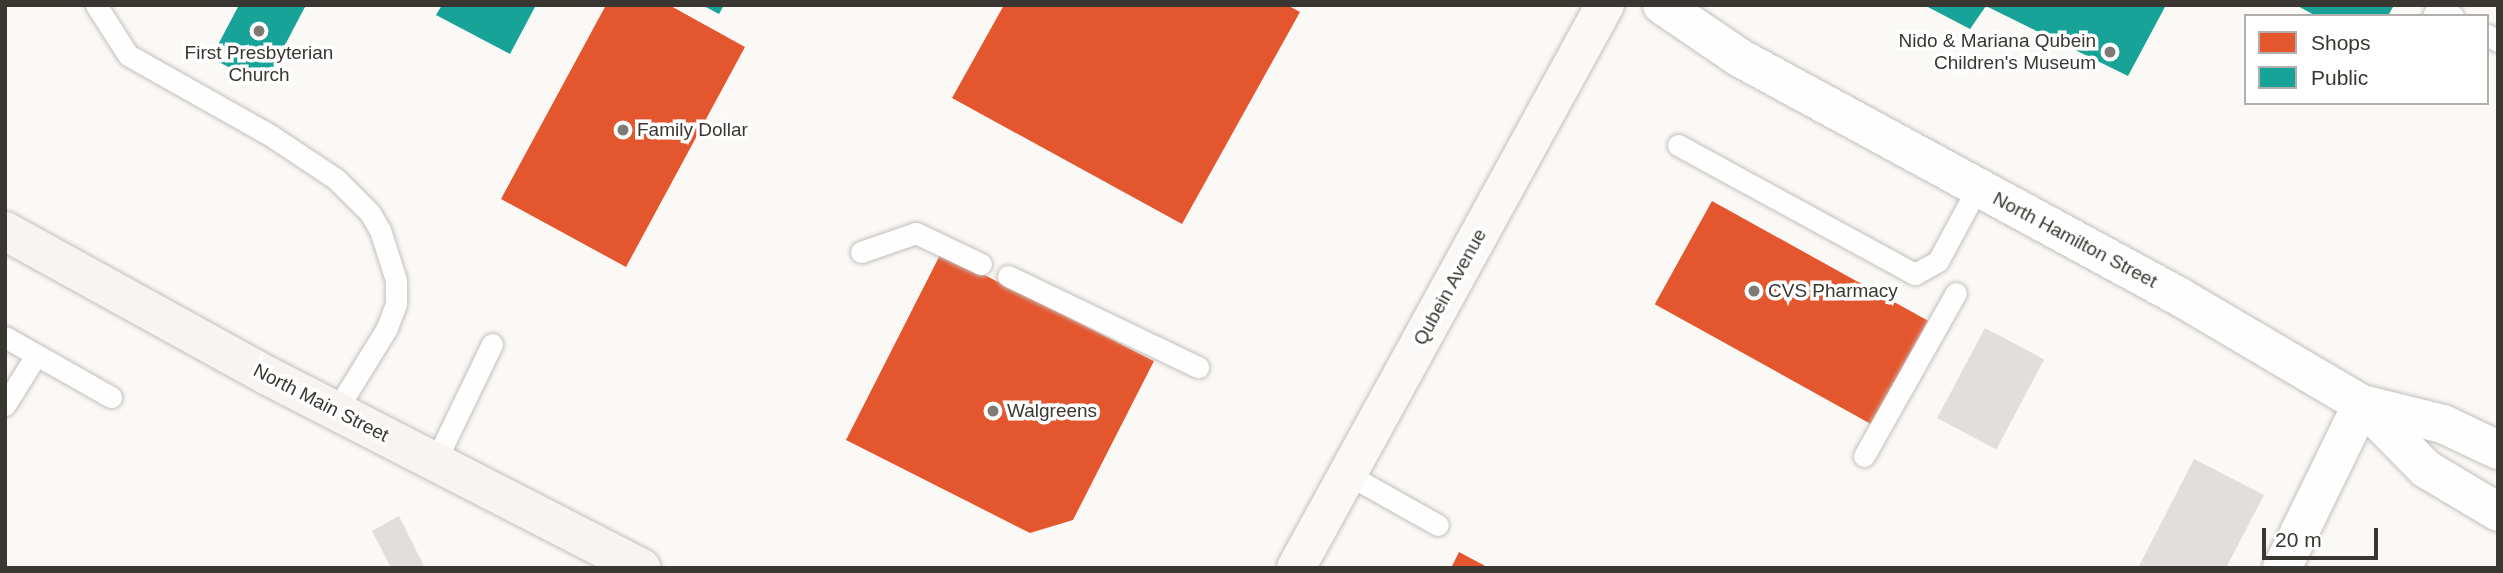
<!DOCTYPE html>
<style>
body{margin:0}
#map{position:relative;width:2503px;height:573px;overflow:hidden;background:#fbf9f6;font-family:Arial,sans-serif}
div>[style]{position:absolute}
.shops>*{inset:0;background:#e4572e;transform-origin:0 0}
.public>*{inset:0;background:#17a398}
.building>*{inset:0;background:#e1dede;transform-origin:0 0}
.roads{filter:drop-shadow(0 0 2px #c2bfbc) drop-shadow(0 0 2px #c2bfbc)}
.service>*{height:21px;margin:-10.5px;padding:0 10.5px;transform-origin:10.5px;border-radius:10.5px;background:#fefefe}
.minor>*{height:38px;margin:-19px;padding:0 19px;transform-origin:19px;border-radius:19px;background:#fefefe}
.tertiary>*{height:38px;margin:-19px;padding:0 19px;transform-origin:19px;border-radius:19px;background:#fefefe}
.secondary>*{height:38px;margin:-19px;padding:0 19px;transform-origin:19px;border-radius:19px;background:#fbf9f7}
.primary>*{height:38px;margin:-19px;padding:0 19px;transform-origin:19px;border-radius:19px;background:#f8f4f1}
.dots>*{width:19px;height:19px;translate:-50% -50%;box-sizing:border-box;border:4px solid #fff;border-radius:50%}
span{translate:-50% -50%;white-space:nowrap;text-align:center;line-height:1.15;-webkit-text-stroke:7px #fff;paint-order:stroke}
.poi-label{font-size:19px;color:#3a3631}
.right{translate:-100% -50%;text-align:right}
.left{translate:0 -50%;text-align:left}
.street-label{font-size:19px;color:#3a3631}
.frame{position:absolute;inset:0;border:7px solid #3a3631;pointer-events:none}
.legend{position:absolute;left:2244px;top:14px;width:245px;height:91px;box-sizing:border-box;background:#fff;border:2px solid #b0afad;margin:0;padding:9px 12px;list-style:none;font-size:21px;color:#3a3631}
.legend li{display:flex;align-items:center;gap:14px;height:35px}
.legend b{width:35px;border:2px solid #b0afad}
.scale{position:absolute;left:2262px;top:528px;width:116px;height:32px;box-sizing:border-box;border:4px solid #3a3631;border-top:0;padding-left:9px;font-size:21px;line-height:24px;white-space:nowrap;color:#3a3631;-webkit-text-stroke:5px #fff;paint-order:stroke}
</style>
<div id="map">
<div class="shops">
<i style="clip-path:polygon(606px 5px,669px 5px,745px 47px,626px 267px,501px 199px)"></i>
<i style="clip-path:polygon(1004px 5px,1287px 5px,1300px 12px,1182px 224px,952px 98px)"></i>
<i style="left:1712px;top:201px;width:247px;height:118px;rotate:29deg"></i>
<i style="clip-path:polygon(941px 253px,1154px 361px,1073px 520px,1030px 533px,846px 440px)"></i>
<i style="clip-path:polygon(1459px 552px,1489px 568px,1451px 568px)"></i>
</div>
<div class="public">
<i style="clip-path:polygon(239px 5px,306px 5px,264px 85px,211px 58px)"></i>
<i style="clip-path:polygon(442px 5px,536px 5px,510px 54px,436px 15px)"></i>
<i style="clip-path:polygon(702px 5px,724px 5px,719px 14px)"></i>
<i style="clip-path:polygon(1924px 5px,2166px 5px,2128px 76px,1986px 6px,1970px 29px)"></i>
<i style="clip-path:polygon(2296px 5px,2394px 5px,2388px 16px,2316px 16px)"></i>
</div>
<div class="building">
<i style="left:1985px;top:328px;width:67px;height:102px;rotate:28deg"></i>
<i style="clip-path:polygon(2194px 459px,2264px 495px,2226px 568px,2138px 568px)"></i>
<i style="clip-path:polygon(399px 516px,425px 568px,391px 568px,372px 531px)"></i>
</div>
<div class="roads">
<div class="service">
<i style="left:96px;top:5px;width:59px;rotate:57.4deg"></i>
<i style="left:128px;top:55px;width:163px;rotate:29.4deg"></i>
<i style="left:270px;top:135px;width:79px;rotate:33.7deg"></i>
<i style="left:336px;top:179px;width:48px;rotate:45deg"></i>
<i style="left:370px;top:213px;width:20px;rotate:60deg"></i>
<i style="left:380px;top:230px;width:52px;rotate:72.3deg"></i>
<i style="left:396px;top:280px;width:24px;rotate:90deg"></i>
<i style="left:396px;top:304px;width:26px;rotate:111deg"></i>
<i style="left:387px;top:328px;width:97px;rotate:121.6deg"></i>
<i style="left:2433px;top:16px;width:9px;rotate:-58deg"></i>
<i style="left:2438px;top:8px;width:17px;rotate:28deg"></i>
<i style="left:2487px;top:35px;width:13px;rotate:29deg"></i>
<i style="left:1678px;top:145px;width:270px;rotate:28.6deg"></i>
<i style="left:1915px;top:274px;width:26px;rotate:-29deg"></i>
<i style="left:1938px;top:261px;width:84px;rotate:-61.6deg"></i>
<i style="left:861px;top:252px;width:58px;rotate:-19.1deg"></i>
<i style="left:916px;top:233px;width:72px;rotate:25.5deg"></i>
<i style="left:1008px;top:276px;width:211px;rotate:25.6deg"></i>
<i style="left:5px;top:337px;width:122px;rotate:29.5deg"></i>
<i style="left:5px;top:405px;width:59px;rotate:-58.2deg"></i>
<i style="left:1864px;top:456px;width:187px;rotate:-60.6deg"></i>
<i style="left:435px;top:462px;width:131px;rotate:-64.2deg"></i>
<i style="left:1347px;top:474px;width:104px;rotate:29.3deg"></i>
</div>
<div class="minor">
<i style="left:2282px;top:568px;width:182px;rotate:-64deg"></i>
</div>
<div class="tertiary">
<i style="left:1662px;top:5px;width:94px;rotate:34.2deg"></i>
<i style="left:1740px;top:58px;width:501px;rotate:28.51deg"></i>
<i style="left:2180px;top:297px;width:211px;rotate:30.5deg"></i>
<i style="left:2362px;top:404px;width:83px;rotate:13.9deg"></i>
<i style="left:2443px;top:424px;width:61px;rotate:25.3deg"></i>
<i style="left:2362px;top:404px;width:91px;rotate:45.4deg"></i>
<i style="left:2426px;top:469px;width:84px;rotate:30.8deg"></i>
</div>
<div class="secondary">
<i style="left:1296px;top:568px;width:642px;rotate:-61.24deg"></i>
</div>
<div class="primary">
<i style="left:5px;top:231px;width:300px;rotate:28.9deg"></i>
<i style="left:268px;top:376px;width:420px;rotate:27.2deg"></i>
</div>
</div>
<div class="dots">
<i style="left:259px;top:31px;background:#7e7a76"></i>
<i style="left:2110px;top:52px;background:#7e7a76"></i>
<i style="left:623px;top:130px;background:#7e7a76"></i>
<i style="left:1754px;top:291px;background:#7e7a76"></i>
<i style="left:993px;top:411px;background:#7e7a76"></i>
</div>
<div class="poi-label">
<span class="right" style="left:2096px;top:52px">Nido &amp; Mariana Qubein<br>Children's Museum</span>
<span style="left:259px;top:64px">First Presbyterian<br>Church</span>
<span class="left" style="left:637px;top:130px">Family Dollar</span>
<span class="left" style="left:1768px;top:291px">CVS Pharmacy</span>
<span class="left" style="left:1007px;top:411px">Walgreens</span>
</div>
<div class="street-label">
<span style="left:2075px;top:240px;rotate:28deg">North Hamilton Street</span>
<span style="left:1450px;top:287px;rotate:-61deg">Qubein Avenue</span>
<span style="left:321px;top:403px;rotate:27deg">North Main Street</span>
</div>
<div class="frame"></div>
<ul class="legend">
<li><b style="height:19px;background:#e4572e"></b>Shops</li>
<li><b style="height:19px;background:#17a398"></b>Public</li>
</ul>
<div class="scale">20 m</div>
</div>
